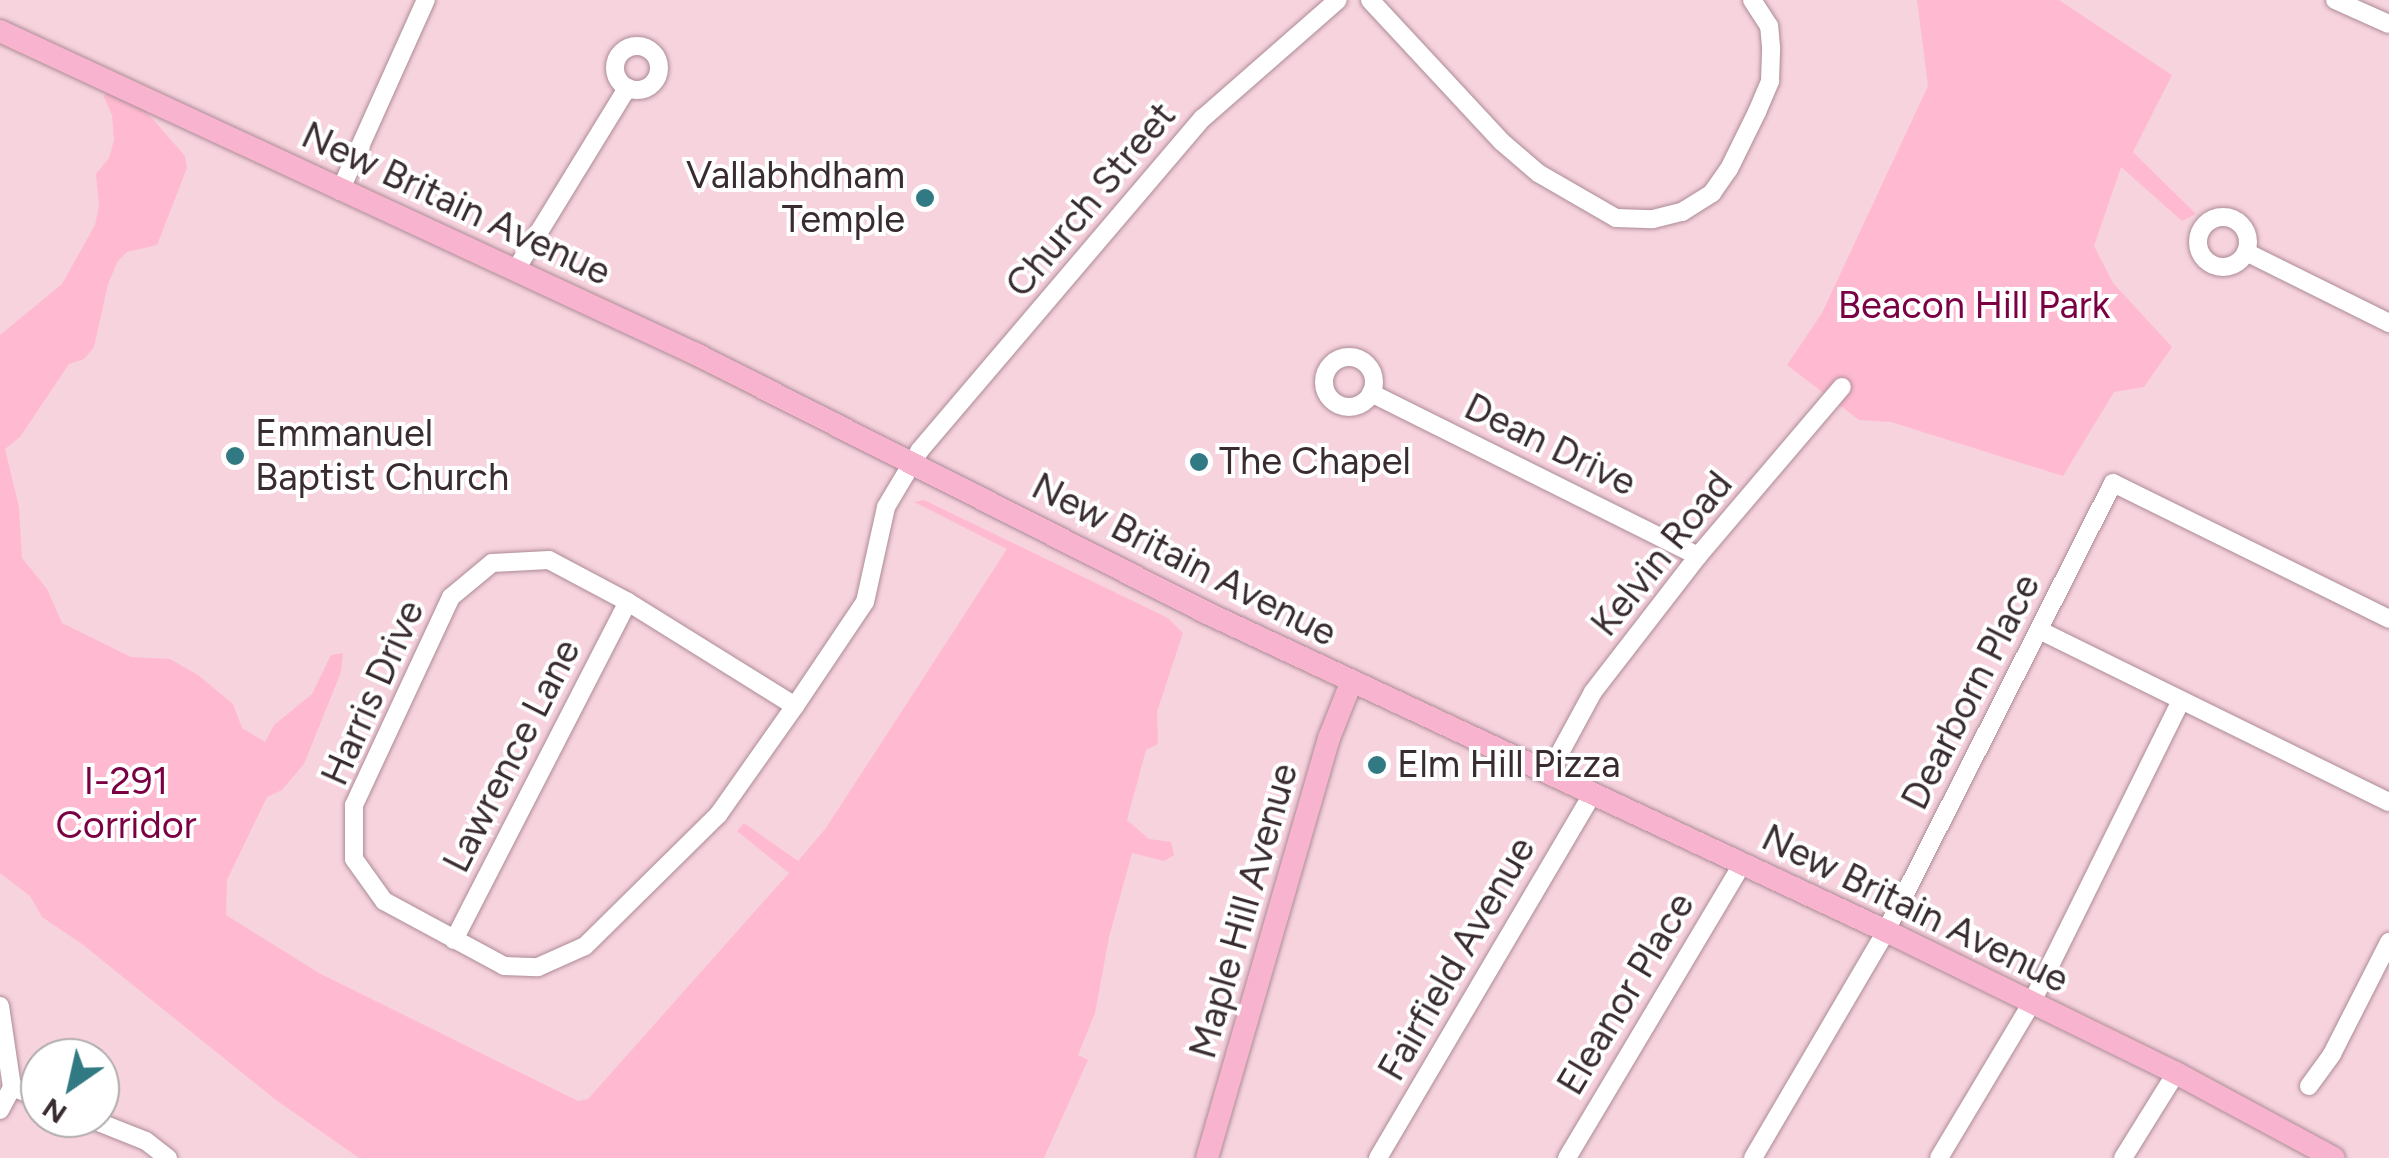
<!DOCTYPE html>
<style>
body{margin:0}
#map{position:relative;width:2389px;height:1158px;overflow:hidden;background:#f7d3de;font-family:Figtree,sans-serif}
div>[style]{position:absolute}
.green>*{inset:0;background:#ffbad1}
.roads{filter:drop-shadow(0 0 2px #ac8c96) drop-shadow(0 0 2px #ac8c96)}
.minor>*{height:18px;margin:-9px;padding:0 9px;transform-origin:9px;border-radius:9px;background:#fff}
.minor>.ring{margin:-9px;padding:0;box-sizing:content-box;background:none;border:18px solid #fff;border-radius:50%}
.major>*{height:22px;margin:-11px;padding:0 11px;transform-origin:11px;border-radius:11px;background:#f8b4ce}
.dots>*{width:28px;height:28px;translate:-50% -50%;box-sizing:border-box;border:5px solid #fff;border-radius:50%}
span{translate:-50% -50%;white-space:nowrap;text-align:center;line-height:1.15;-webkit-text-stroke:8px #fff;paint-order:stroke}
.poi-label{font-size:38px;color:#392c30}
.right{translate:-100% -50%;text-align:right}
.left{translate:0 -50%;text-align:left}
.street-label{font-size:38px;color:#392c30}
.park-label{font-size:38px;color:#7b0043}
.north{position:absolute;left:20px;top:1038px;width:100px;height:100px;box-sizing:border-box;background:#fff;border:2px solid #b0abac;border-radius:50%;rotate:214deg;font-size:28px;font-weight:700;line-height:40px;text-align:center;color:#392c30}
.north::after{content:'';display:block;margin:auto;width:35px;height:45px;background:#327a83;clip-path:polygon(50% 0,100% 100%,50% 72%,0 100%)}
</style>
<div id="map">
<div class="green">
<i style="clip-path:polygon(1917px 0,2059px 0,2172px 75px,2133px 152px,2196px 214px,2182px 221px,2121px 167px,2094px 246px,2113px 283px,2172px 347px,2144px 387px,2114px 392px,2063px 476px,1891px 422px,1859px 420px,1787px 365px,1822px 313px,1928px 86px)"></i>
<i style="clip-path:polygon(107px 90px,143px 108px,185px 156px,187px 168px,157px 245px,127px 252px,118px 261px,108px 284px,94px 347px,84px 359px,69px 364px,20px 437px,5px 449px,19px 507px,22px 558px,47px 589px,62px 623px,131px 657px,170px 659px,198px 675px,233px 704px,242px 728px,265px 742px,274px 725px,312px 694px,331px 655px,343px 653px,341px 672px,304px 764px,282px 790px,267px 797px,227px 880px,226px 915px,319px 973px,578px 1101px,588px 1099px,789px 873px,737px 831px,744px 823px,798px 861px,826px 828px,1007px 549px,914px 502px,924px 500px,1168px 618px,1183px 633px,1157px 712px,1158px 744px,1146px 750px,1127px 820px,1149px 839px,1171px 842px,1174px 855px,1164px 861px,1132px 853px,1109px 937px,1095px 1013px,1078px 1055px,1088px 1060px,1044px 1158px,359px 1158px,276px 1100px,82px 944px,42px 917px,30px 896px,0 873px,0 335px,62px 284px,95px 225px,99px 205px,96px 174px,109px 158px,114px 140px,112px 115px,104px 97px)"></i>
</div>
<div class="roads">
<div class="minor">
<i style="left:1370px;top:0;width:194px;rotate:47.1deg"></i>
<i style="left:1502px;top:142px;width:48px;rotate:40.7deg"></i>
<i style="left:1538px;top:173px;width:90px;rotate:30deg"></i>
<i style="left:1616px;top:218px;width:37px;rotate:2deg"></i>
<i style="left:1653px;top:219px;width:30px;rotate:-14deg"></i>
<i style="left:1682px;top:212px;width:36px;rotate:-32deg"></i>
<i style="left:1712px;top:193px;width:29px;rotate:-55deg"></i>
<i style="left:1729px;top:169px;width:64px;rotate:-63.8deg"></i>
<i style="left:1757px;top:112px;width:34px;rotate:-67deg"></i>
<i style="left:1770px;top:81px;width:34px;rotate:-88deg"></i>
<i style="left:1771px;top:47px;width:21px;rotate:-95deg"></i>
<i style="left:1769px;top:26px;width:31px;rotate:-123deg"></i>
<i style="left:2335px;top:0;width:59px;rotate:24deg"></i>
<i class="ring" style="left:615px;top:46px;width:26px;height:26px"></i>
<i style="left:340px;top:191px;width:209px;rotate:-65.8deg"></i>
<i class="ring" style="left:2198px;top:217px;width:32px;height:32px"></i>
<i style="left:2246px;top:252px;width:160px;rotate:26.4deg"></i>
<i style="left:515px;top:271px;width:215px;rotate:-58.5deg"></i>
<i class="ring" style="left:1324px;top:357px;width:32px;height:32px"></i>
<i style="left:1371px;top:393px;width:365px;rotate:26.5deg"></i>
<i style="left:2039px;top:630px;width:390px;rotate:26.2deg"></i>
<i style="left:795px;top:706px;width:197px;rotate:-148.1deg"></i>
<i style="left:628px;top:602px;width:89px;rotate:-152deg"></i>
<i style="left:549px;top:560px;width:57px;rotate:177deg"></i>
<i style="left:492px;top:563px;width:53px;rotate:140.3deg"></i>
<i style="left:451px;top:597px;width:230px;rotate:115deg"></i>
<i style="left:354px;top:805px;width:54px;rotate:90deg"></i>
<i style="left:354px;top:859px;width:52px;rotate:54.5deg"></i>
<i style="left:384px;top:901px;width:136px;rotate:28.4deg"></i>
<i style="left:504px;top:966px;width:34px;rotate:2deg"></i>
<i style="left:538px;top:967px;width:51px;rotate:-24.1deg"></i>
<i style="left:585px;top:946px;width:187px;rotate:-44.6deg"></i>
<i style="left:718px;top:815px;width:133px;rotate:-54.8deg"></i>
<i style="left:795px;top:706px;width:125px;rotate:-56.1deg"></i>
<i style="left:865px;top:602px;width:97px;rotate:-77.5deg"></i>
<i style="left:886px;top:507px;width:66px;rotate:-59.2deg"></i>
<i style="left:920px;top:450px;width:436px;rotate:-49.6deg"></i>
<i style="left:1203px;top:118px;width:179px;rotate:-41.2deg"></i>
<i style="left:1549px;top:773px;width:92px;rotate:-61.5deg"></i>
<i style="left:1593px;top:692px;width:172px;rotate:-52.3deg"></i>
<i style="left:1698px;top:556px;width:222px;rotate:-49.6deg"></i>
<i style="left:454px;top:940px;width:380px;rotate:-62.8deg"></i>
<i style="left:0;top:1006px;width:82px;rotate:81.6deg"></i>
<i style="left:2309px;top:1086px;width:39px;rotate:-54deg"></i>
<i style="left:2332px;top:1054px;width:126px;rotate:-63deg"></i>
<i style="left:12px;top:1087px;width:30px;rotate:21deg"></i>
<i style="left:0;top:1110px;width:26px;rotate:-62deg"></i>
<i style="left:88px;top:1118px;width:62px;rotate:21.6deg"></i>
<i style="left:146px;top:1141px;width:28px;rotate:38deg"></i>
<i style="left:1378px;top:1158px;width:422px;rotate:-59.5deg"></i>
<i style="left:1567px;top:1158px;width:342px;rotate:-59.2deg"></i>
<i style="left:1753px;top:1158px;width:263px;rotate:-59.6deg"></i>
<i style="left:1886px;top:931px;width:502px;rotate:-63.13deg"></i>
<i style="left:2113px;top:483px;width:308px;rotate:26.2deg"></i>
<i style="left:1939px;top:1158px;width:179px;rotate:-59.1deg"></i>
<i style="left:2031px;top:1004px;width:338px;rotate:-63.7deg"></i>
<i style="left:2123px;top:1158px;width:100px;rotate:-58.1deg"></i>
</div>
<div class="major">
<i style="left:0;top:31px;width:767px;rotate:24.9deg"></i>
<i style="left:696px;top:354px;width:573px;rotate:26.88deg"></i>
<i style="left:1207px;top:613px;width:750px;rotate:25.1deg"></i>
<i style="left:1886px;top:931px;width:323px;rotate:26.1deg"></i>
<i style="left:2176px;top:1073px;width:179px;rotate:28.3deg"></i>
<i style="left:1207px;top:1158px;width:437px;rotate:-73.8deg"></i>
<i style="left:1329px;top:738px;width:59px;rotate:-68.2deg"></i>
</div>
</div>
<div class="dots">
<i style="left:925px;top:198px;background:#327a83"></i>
<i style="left:235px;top:456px;background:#327a83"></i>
<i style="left:1199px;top:462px;background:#327a83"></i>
<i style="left:1377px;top:765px;background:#327a83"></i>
</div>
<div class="poi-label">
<span class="right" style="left:905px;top:198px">Vallabhdham<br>Temple</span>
<span class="left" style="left:255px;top:456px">Emmanuel<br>Baptist Church</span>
<span class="left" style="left:1219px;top:462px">The Chapel</span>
<span class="left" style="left:1397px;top:765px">Elm Hill Pizza</span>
</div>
<div class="street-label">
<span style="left:1091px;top:200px;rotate:-50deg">Church Street</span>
<span style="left:456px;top:204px;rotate:25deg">New Britain Avenue</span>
<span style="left:1550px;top:445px;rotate:26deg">Dean Drive</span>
<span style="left:1662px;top:554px;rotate:-51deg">Kelvin Road</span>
<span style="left:1184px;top:560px;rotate:27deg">New Britain Avenue</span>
<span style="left:1971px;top:692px;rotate:-63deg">Dearborn Place</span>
<span style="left:373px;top:693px;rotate:-66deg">Harris Drive</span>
<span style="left:512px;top:756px;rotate:-63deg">Lawrence Lane</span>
<span style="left:1915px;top:909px;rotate:26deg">New Britain Avenue</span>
<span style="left:1244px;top:911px;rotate:-74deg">Maple Hill Avenue</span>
<span style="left:1457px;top:959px;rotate:-60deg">Fairfield Avenue</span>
<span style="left:1626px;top:994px;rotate:-59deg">Eleanor Place</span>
</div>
<div class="park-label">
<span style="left:1974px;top:306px">Beacon Hill Park</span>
<span style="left:126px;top:804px">I-291<br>Corridor</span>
</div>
<div class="north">N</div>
</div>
